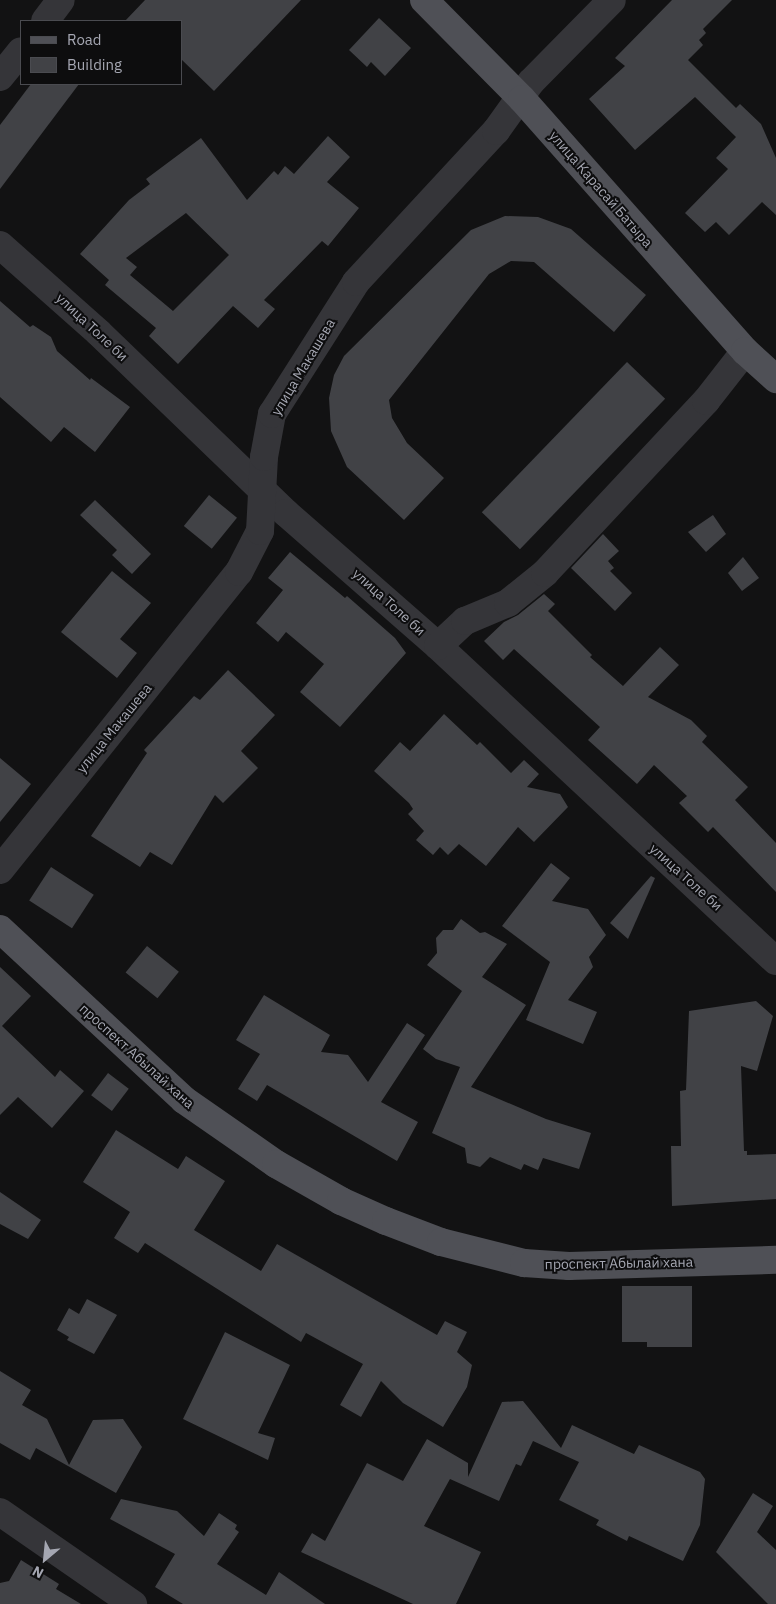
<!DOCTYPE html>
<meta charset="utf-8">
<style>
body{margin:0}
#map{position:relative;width:776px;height:1604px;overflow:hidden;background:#121213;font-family:"IBM Plex Sans",sans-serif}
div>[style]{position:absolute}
.building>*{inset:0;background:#414246;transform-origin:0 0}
.minor>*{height:28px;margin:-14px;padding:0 14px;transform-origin:14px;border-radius:14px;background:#353539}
.major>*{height:28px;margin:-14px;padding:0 14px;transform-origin:14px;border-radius:14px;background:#4f5056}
span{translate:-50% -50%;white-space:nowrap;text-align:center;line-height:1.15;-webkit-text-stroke:4px #0d0d0e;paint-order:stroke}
.street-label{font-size:14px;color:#a5a7b2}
.legend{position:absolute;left:20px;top:20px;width:162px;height:65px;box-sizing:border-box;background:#0d0d0e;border:1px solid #4a4b50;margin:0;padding:6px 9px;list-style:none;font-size:15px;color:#a5a7b2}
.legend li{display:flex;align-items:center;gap:10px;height:25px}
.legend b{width:25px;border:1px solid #4a4b50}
.north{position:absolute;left:20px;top:1534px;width:50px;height:50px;-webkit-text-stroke:4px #0d0d0e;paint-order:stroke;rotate:208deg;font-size:14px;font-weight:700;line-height:20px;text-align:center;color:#a5a7b2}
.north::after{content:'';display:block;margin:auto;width:18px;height:22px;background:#a5a7b2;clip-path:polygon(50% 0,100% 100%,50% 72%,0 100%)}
</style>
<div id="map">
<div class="building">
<i style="clip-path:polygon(145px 0,301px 0,214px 91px,181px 59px,181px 21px,125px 21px)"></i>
<i style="clip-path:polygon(672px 0,732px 0,703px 29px,706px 33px,699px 40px,703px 45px,688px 60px,736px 108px,740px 104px,761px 124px,776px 158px,776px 215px,762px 202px,729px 235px,716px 222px,705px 232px,685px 213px,728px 169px,716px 158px,736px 137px,695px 97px,635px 150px,589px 99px,625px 66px,615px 58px)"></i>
<i style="clip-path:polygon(379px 18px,411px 48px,385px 76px,371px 62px,367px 67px,349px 50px)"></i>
<i style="clip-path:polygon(31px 84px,79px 84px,0 189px,0 125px)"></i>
<i style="clip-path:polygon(evenodd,328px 136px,350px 157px,327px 182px,359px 208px,328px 246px,322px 241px,264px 300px,275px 309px,258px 328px,233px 306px,178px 364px,149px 336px,156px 328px,105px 285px,109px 280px,80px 254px,129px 200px,150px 184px,146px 179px,201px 138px,247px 200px,274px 171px,278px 175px,285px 166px,294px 174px,328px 136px,186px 213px,229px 255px,173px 311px,130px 275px,137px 267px,126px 258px,186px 213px)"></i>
<i style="clip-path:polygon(505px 216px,538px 217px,571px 229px,646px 295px,614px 332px,534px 262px,511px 261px,489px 274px,389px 400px,392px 418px,407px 443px,444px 478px,404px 520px,347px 467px,331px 431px,329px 398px,334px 375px,344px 356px,471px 230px)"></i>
<i style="clip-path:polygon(0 301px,30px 327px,33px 325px,51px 337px,57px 351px,90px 380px,91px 378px,130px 407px,95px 452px,64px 427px,51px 442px,0 397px)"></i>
<i style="left:627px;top:362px;width:53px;height:209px;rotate:44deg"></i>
<i style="left:209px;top:495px;width:36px;height:40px;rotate:39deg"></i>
<i style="clip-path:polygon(95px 500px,151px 554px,132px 574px,112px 555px,117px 550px,80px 515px)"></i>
<i style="clip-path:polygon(713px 515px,726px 534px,706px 552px,688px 532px)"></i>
<i style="clip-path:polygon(603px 534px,619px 551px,608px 561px,614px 568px,610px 571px,632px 593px,615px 611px,571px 568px)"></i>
<i style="clip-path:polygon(290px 552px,345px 598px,347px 596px,395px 638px,406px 653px,340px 727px,300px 692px,324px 664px,286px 632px,278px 642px,256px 623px,283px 590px,268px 578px)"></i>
<i style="clip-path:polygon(743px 557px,759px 578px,742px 591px,728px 573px)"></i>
<i style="clip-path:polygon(112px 571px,151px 603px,120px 639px,137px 653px,117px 678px,61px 632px)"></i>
<i style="clip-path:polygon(544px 594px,555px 604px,548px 611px,592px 655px,590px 657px,623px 686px,660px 647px,679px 665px,648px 697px,691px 720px,707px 736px,702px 742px,748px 787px,735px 800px,776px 843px,776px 892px,713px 827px,708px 832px,679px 803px,687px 796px,654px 765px,637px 784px,588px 740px,600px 727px,514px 649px,503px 660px,484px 641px,504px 622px,518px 615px)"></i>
<i style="clip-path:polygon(228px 670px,275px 715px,241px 751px,258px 768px,223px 803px,215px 795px,172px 865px,150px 852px,140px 867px,91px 836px,147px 753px,144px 750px,194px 696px,200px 700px)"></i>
<i style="clip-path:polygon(444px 714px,477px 745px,480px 742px,511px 773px,524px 760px,539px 774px,527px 787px,560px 794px,568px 807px,534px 842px,518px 827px,486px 866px,459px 844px,448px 855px,440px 847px,433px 855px,416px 840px,424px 831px,408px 814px,413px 809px,409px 803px,374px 771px,400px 742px,410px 751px)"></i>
<i style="clip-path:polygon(0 758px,31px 784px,0 822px)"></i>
<i style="clip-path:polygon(551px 863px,570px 878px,552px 901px,588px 909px,606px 935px,589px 957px,593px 967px,568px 1000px,597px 1012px,583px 1044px,526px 1020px,550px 962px,502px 926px)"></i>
<i style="left:51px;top:867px;width:51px;height:40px;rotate:33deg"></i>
<i style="clip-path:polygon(651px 876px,655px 878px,628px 939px,610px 923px)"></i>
<i style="clip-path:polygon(461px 919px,480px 933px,485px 932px,507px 944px,482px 977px,526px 1005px,471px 1087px,546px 1119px,591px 1133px,579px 1169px,543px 1158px,538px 1170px,524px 1164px,521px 1170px,490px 1157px,480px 1167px,467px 1163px,465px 1148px,432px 1133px,460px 1067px,436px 1059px,423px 1049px,462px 991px,427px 965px,437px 953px,436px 938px,443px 930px,453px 930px)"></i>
<i style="left:147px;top:946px;width:41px;height:34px;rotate:39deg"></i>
<i style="clip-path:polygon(0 967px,31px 996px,2px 1026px,55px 1077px,60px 1070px,84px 1091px,52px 1128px,18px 1097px,0 1115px)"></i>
<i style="clip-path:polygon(264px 995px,330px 1035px,321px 1052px,348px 1055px,368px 1082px,407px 1023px,425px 1035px,381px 1102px,418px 1122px,397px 1161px,267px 1085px,257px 1101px,238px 1089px,260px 1054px,236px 1040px)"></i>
<i style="clip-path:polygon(756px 1001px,773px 1016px,757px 1071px,741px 1066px,744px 1151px,747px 1151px,747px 1155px,776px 1154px,776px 1199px,672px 1206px,671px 1146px,681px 1146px,680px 1091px,686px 1090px,689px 1011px)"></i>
<i style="left:108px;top:1073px;width:26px;height:28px;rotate:37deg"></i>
<i style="clip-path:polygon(116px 1130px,178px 1169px,186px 1156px,225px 1181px,194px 1230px,261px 1271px,277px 1244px,437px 1335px,445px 1321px,467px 1332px,457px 1352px,472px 1365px,467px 1387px,443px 1427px,403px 1403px,381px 1381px,361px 1417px,340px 1405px,363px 1364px,306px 1333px,301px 1342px,145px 1243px,138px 1253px,114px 1238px,130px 1212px,83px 1182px)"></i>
<i style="clip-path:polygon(0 1192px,41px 1220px,28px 1239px,0 1224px)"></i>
<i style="clip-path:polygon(622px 1286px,692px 1286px,692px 1347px,647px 1347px,647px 1342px,622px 1342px)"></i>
<i style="clip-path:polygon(87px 1299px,117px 1315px,94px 1354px,67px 1340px,69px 1337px,57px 1330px,69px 1308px,79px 1314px)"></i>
<i style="clip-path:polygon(225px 1332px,290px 1365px,258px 1433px,275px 1438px,268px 1460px,183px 1419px)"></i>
<i style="clip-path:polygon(0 1371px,31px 1390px,22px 1405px,47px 1419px,69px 1465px,93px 1420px,123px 1419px,142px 1447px,116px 1493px,36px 1448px,30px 1460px,0 1443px)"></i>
<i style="clip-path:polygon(523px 1401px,561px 1448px,572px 1425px,634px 1454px,639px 1445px,700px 1472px,705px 1479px,700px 1525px,683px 1561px,629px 1536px,627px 1541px,596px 1525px,599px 1520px,559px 1500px,579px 1462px,533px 1441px,521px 1466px,516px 1464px,499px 1501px,450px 1479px,424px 1526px,481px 1552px,456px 1604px,413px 1604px,301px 1552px,312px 1533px,325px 1541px,367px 1463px,403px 1481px,427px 1439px,468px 1463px,468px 1477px,502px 1402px)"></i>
<i style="clip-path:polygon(753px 1493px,773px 1506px,757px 1532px,776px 1550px,776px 1604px,768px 1604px,716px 1552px)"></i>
<i style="clip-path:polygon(121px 1499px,177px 1511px,204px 1536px,219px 1513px,237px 1525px,235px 1529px,239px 1532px,217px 1564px,266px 1595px,279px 1572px,325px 1604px,183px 1604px,155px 1587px,175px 1554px,110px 1519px)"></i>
<i style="clip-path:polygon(21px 1560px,59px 1584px,56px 1589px,81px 1604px,0 1604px,0 1583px,9px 1581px)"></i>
</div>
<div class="minor">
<i style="left:45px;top:21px;width:26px;rotate:-53deg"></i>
<i style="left:0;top:77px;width:33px;rotate:-51deg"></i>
<i style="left:0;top:245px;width:132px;rotate:41.6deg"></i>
<i style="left:99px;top:333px;width:260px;rotate:43.9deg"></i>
<i style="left:286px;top:513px;width:202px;rotate:41.2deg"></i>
<i style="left:438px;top:646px;width:462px;rotate:43deg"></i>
<i style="left:438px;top:646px;width:37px;rotate:-43deg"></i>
<i style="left:465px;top:621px;width:47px;rotate:-22.7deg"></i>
<i style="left:508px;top:603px;width:48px;rotate:-39deg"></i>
<i style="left:545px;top:573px;width:236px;rotate:-46.9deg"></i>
<i style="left:706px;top:401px;width:63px;rotate:-52deg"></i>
<i style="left:0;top:870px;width:382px;rotate:-51.3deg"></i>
<i style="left:239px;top:572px;width:46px;rotate:-62.9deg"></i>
<i style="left:260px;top:531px;width:74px;rotate:-86.9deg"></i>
<i style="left:264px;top:457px;width:44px;rotate:-79.5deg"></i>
<i style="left:272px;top:414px;width:156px;rotate:-57.5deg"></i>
<i style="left:356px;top:282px;width:206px;rotate:-47.2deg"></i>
<i style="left:496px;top:131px;width:60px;rotate:-54.5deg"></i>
<i style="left:531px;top:82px;width:115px;rotate:-45.4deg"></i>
<i style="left:0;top:1512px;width:162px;rotate:34.7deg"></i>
</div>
<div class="major">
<i style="left:424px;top:0;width:139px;rotate:45.3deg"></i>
<i style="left:522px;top:99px;width:337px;rotate:48.5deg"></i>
<i style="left:745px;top:351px;width:42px;rotate:42.1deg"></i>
<i style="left:0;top:929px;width:251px;rotate:42.9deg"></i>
<i style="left:184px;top:1100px;width:112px;rotate:34.8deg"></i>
<i style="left:276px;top:1164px;width:75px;rotate:29.6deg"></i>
<i style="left:341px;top:1201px;width:49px;rotate:24deg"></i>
<i style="left:386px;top:1221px;width:59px;rotate:20.9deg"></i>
<i style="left:441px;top:1242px;width:86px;rotate:14.2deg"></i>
<i style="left:524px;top:1263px;width:45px;rotate:3.8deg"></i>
<i style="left:569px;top:1266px;width:207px;rotate:-1.7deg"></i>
</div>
<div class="street-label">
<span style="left:601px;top:189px;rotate:49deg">улица Карасай Батыра</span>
<span style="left:92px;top:327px;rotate:43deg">улица Толе би</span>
<span style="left:303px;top:367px;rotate:-59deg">улица Макашева</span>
<span style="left:389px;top:602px;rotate:42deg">улица Толе би</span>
<span style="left:114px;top:728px;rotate:-51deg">улица Макашева</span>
<span style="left:686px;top:877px;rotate:42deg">улица Толе би</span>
<span style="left:137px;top:1056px;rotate:42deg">проспект Абылай хана</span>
<span style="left:619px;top:1263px;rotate:-1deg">проспект Абылай хана</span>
</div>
<ul class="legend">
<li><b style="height:6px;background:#4f5056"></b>Road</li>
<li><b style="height:14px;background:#414246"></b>Building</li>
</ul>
<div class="north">N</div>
</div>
